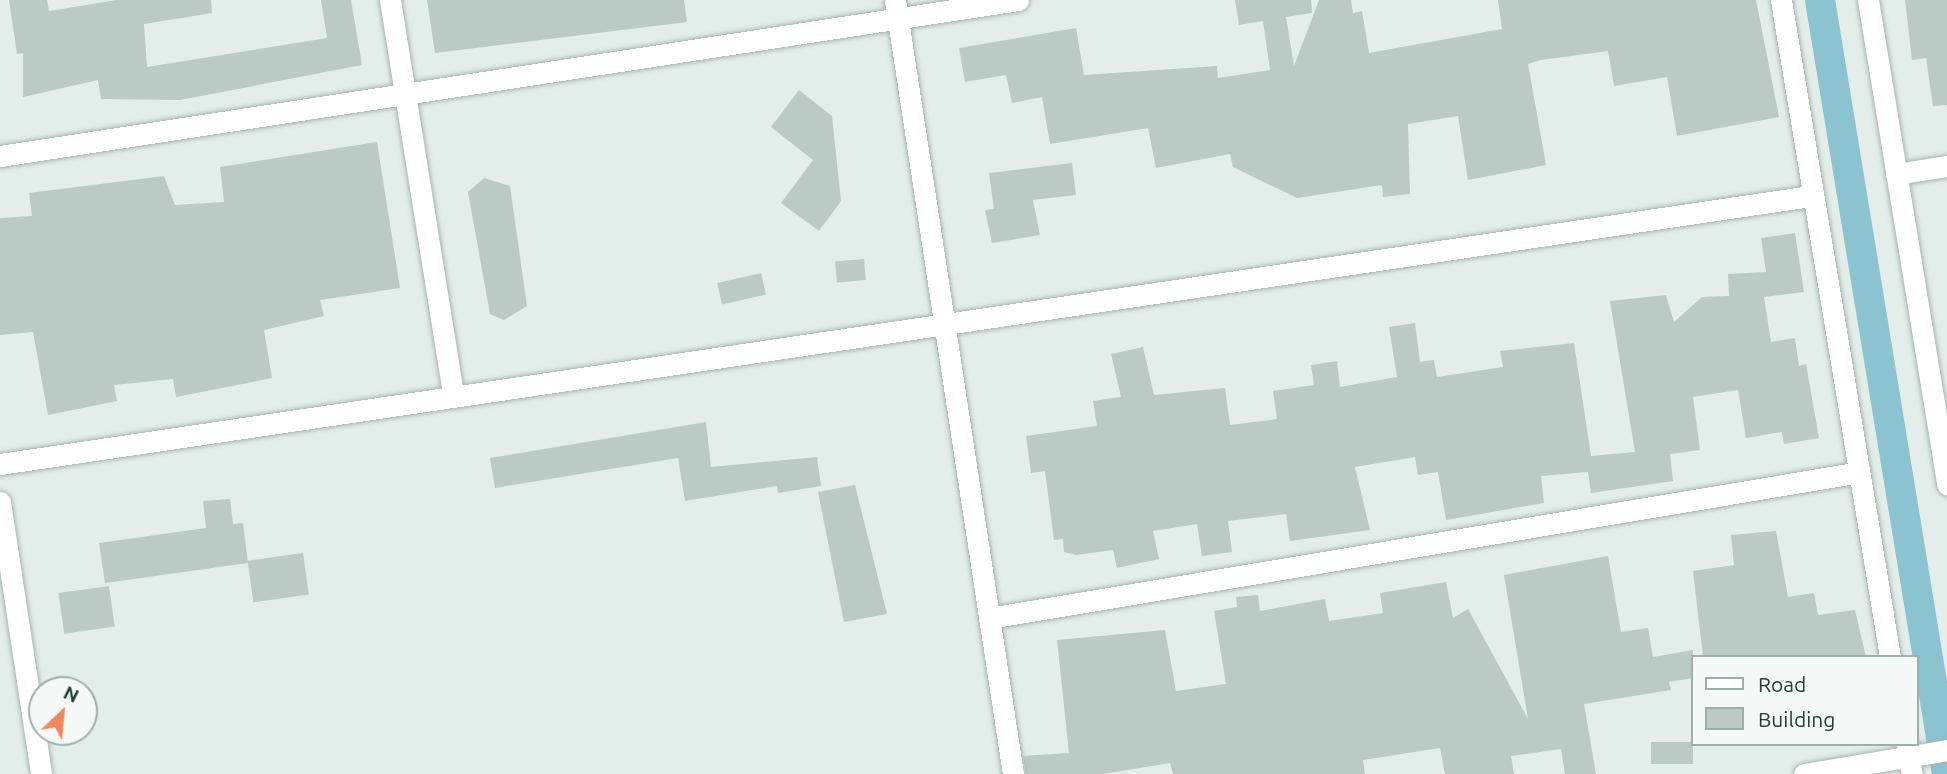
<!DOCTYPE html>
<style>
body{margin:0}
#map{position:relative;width:1947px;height:774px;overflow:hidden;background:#e3ede9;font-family:Ubuntu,sans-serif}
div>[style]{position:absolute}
.canal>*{height:30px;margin:-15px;padding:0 15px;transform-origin:15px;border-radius:15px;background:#8bc3d1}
.building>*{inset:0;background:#bbcac5;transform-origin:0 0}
.roads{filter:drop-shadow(0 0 2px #a6b5b0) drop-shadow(0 0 2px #a6b5b0)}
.minor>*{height:21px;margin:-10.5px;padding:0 10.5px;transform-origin:10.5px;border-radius:10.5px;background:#fff}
.tertiary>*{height:21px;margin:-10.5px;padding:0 10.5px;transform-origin:10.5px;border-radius:10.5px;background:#fff}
span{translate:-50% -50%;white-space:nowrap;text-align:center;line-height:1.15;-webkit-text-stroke:7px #f4f9f7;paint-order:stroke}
.legend{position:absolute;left:1691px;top:655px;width:228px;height:91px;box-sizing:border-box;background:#f4f9f7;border:2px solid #a0aeab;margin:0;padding:9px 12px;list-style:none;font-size:21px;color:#233e38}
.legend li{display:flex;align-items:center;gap:14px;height:35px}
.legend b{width:35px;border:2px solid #a0aeab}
.north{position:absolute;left:28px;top:676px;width:70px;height:70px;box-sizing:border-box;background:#f4f9f7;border:2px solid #a0aeab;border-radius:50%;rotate:26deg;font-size:19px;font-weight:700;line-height:28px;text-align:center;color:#233e38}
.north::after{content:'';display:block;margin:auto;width:24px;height:32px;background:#f1875d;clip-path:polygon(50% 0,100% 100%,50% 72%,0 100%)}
</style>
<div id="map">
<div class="canal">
<i style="left:1820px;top:0;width:784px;rotate:80.68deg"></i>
</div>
<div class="building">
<i style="clip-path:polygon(9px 0,47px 0,49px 11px,117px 0,211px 0,212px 13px,144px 24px,147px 67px,327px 38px,321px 0,351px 0,362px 65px,180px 100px,101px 99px,98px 80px,23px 97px,23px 53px,17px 54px)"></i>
<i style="clip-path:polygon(427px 0,684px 0,687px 22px,435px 53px)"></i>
<i style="clip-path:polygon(1235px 0,1311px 0,1312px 13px,1286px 17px,1294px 66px,1319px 0,1351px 0,1353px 13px,1362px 11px,1369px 53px,1502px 29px,1498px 0,1756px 0,1779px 117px,1677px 136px,1667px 77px,1614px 86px,1608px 51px,1541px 60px,1528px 64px,1546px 165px,1468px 180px,1458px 116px,1408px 124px,1410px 194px,1383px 197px,1382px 185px,1297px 198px,1233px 167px,1230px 154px,1156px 168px,1148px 128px,1050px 144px,1042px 97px,1012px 103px,1006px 75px,965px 82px,959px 48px,1076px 28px,1084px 75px,1217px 66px,1218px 78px,1270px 70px,1263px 21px,1239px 25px)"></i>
<i style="clip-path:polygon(1905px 0,1947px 0,1947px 105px,1933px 106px,1926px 58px,1912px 60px)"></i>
<i style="clip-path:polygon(799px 90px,832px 116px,841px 201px,819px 231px,781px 203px,813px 160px,771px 127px)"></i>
<i style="clip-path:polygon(377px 142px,400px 288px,320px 300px,324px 316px,264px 330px,272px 378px,176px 397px,173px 379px,114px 385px,117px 401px,48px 415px,33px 332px,0 335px,0 218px,32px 216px,29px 193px,164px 176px,175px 205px,224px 202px,220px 167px)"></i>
<i style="clip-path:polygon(1072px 163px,1076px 195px,1033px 200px,1040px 235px,992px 243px,985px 210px,994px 209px,989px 173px)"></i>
<i style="clip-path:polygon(484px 178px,510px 186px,527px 306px,504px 320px,490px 314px,468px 192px)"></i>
<i style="clip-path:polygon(1795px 233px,1804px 292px,1764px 297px,1771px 342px,1795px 338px,1799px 366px,1806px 364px,1819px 438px,1784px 444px,1782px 432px,1746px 438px,1738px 390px,1693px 397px,1700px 450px,1670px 454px,1673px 481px,1591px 493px,1588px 472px,1541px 476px,1544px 503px,1446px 520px,1438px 472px,1418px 475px,1415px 457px,1355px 467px,1370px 530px,1290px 541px,1286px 514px,1228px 521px,1232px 552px,1202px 556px,1197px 524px,1153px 531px,1159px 559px,1117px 568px,1113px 550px,1076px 555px,1064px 552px,1063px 539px,1054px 540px,1045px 471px,1031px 473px,1026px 436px,1097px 426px,1093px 401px,1121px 397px,1111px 354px,1143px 347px,1154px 395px,1225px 388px,1230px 425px,1277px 419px,1273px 391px,1314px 385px,1311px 365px,1337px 361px,1340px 387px,1397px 377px,1389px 327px,1415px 323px,1420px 362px,1434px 360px,1437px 377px,1503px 367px,1500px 351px,1574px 343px,1591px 456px,1635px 452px,1610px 301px,1666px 295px,1674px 322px,1702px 297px,1729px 296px,1728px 274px,1766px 272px,1761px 238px)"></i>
<i style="left:864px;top:259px;width:21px;height:29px;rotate:85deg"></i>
<i style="left:761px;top:273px;width:22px;height:45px;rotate:77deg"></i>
<i style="clip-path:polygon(706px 422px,711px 467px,817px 457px,821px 486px,778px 493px,777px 486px,685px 501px,678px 458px,495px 488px,490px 458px)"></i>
<i style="clip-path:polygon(855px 485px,887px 614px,844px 622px,818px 492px)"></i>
<i style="clip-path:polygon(230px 499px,233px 524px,243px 523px,248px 563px,105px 583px,99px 543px,206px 528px,203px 501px)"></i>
<i style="clip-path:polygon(1776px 531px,1788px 597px,1814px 593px,1818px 615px,1855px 610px,1866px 657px,1703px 657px,1693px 571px,1734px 565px,1731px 535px)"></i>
<i style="left:303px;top:553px;width:42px;height:56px;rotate:82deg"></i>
<i style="clip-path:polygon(1608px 556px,1621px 632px,1648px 628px,1653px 657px,1693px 650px,1693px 678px,1669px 682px,1671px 690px,1584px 704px,1596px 774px,1565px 774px,1561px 749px,1511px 756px,1514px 774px,1445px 774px,1440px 748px,1363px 760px,1365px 774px,1173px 774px,1170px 763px,1103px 774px,1026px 774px,1023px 756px,1069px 753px,1057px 640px,1165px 630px,1176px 691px,1226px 684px,1214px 611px,1237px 607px,1236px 597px,1258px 595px,1260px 611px,1325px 599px,1329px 621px,1383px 613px,1380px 593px,1446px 582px,1453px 618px,1468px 609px,1528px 719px,1504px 575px)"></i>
<i style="left:109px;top:586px;width:41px;height:51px;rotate:82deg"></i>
<i style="left:1693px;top:742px;width:22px;height:42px;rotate:90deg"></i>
</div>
<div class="roads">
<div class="minor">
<i style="left:390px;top:0;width:400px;rotate:80.9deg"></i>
<i style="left:895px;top:0;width:783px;rotate:81.33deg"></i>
<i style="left:1868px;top:0;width:491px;rotate:80.7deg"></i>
<i style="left:0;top:156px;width:1030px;rotate:-8.71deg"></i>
<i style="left:1896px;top:174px;width:52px;rotate:-8.9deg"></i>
<i style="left:0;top:464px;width:1831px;rotate:-8.42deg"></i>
<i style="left:0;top:502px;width:275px;rotate:81.4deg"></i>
<i style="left:989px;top:618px;width:878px;rotate:-9.51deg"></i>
<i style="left:1804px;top:774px;width:145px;rotate:-9.5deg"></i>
</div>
<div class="tertiary">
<i style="left:1781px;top:0;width:666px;rotate:80.58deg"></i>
<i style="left:1907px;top:744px;width:30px;rotate:81deg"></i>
</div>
</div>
<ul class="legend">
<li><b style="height:9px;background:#fff"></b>Road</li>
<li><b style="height:19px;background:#bbcac5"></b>Building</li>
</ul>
<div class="north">N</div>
</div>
